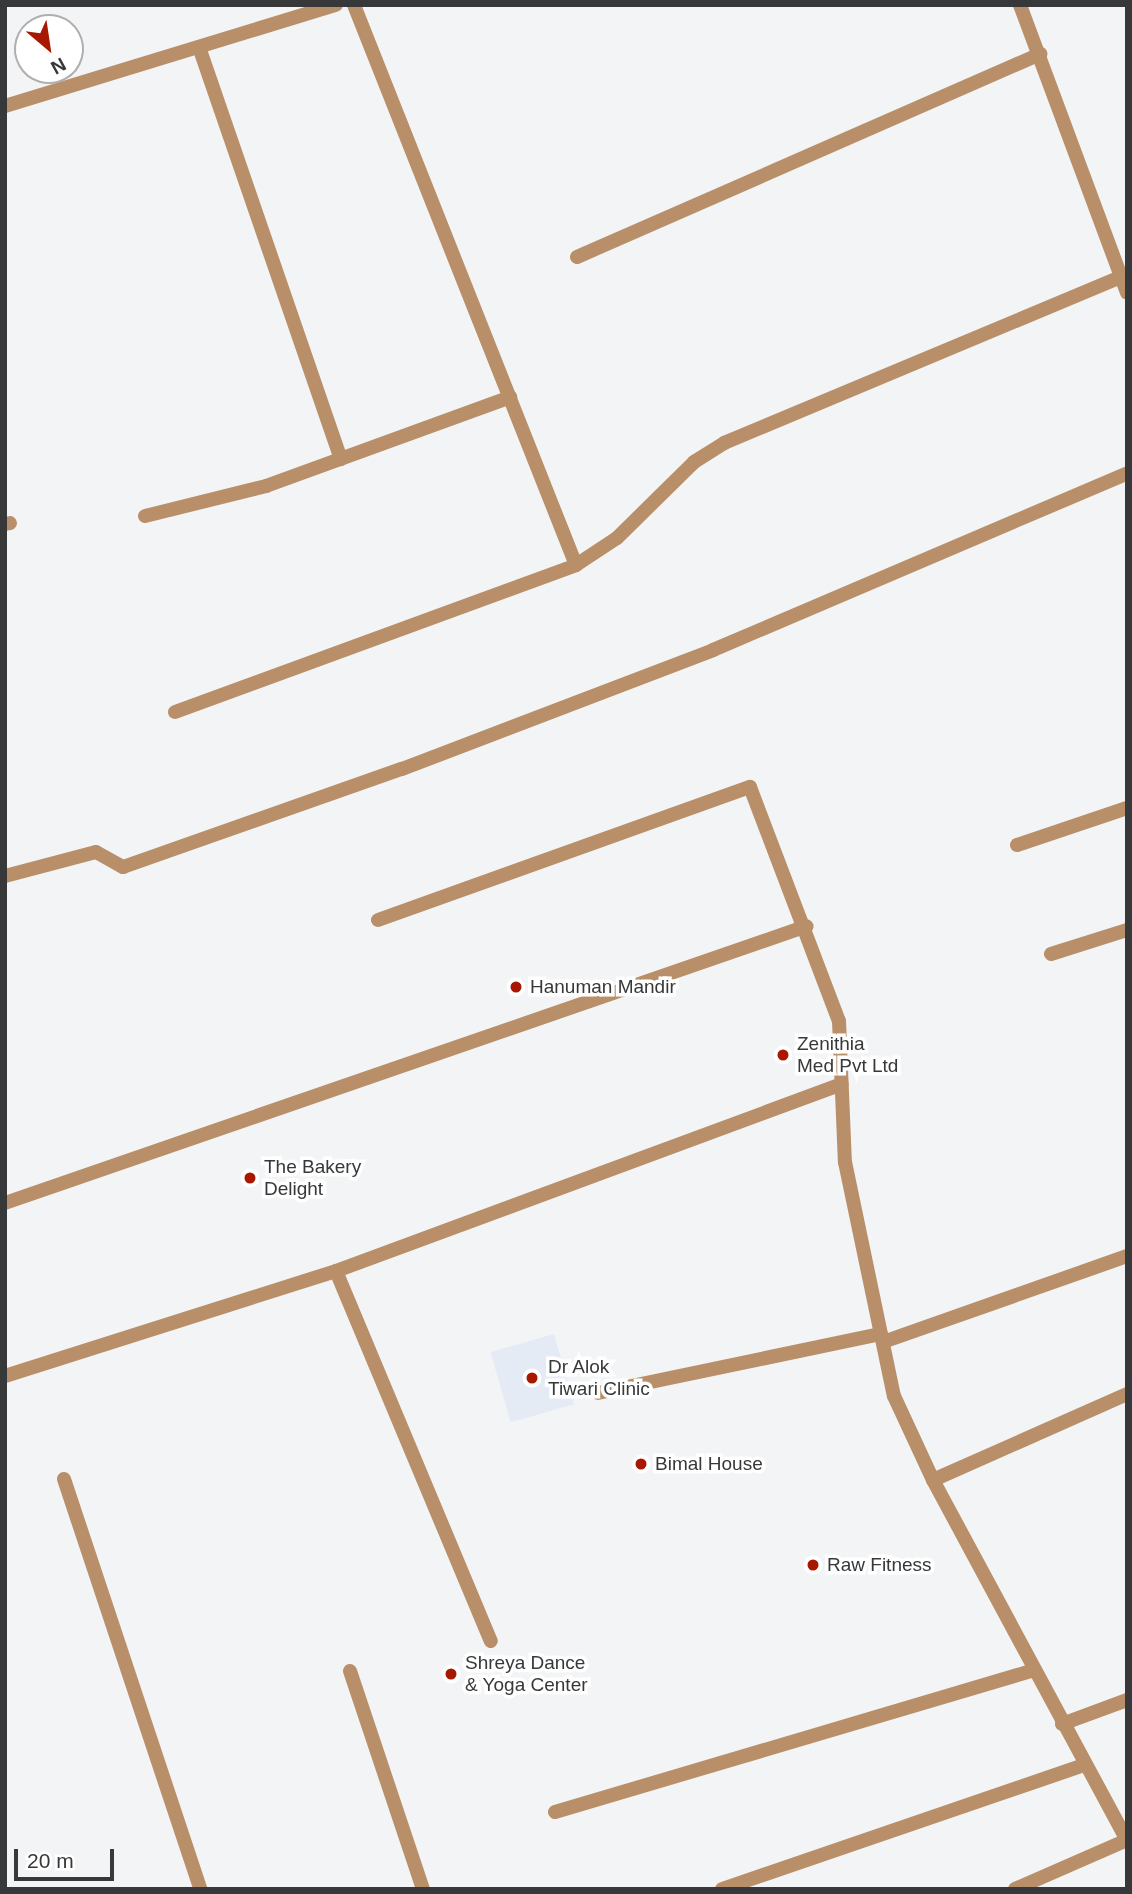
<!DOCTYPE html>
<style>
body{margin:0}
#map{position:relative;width:1132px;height:1894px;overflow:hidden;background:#f2f4f6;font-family:Arial,sans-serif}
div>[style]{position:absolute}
.built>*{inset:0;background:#e4ebf4;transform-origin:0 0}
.minor>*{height:14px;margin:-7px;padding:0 7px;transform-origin:7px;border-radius:7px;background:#b88f69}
.dots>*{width:19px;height:19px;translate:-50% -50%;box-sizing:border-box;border:4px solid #fff;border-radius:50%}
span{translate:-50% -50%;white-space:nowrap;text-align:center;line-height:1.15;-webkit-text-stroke:7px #fff;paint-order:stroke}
.poi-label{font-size:19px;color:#373839}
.left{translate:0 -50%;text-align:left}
.frame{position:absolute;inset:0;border:7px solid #373839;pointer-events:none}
.north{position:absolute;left:14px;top:14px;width:70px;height:70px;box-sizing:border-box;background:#fff;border:2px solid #afafb0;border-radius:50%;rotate:151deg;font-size:19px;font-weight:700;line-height:28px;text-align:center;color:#373839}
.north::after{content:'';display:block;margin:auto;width:24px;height:32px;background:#a81700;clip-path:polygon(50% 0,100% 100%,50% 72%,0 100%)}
.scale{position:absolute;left:14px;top:1849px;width:100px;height:32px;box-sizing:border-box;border:4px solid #373839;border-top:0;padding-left:9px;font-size:21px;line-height:24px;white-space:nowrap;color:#373839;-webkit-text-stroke:5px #fff;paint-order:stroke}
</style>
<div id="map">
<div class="built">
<i style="left:554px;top:1334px;width:73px;height:66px;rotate:74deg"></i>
</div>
<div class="minor">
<i style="left:354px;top:5px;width:602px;rotate:68.38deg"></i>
<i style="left:1020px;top:5px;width:307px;rotate:69.6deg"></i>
<i style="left:199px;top:47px;width:436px;rotate:71deg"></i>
<i style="left:5px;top:106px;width:346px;rotate:-17deg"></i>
<i style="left:577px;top:257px;width:506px;rotate:-23.67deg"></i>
<i style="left:145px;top:516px;width:125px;rotate:-13.9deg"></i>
<i style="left:266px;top:486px;width:260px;rotate:-20deg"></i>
<i style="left:5px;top:524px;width:5px;rotate:-11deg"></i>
<i style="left:175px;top:712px;width:427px;rotate:-20.1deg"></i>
<i style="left:576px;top:565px;width:49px;rotate:-33.4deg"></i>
<i style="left:617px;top:538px;width:108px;rotate:-44.6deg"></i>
<i style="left:694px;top:462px;width:36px;rotate:-32deg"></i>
<i style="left:724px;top:443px;width:430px;rotate:-22.7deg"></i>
<i style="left:1017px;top:845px;width:116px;rotate:-18.6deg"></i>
<i style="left:5px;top:876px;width:94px;rotate:-14.8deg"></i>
<i style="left:96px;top:852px;width:31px;rotate:29deg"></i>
<i style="left:123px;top:867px;width:296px;rotate:-19.4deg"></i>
<i style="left:402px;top:769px;width:333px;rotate:-20.9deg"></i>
<i style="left:713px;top:650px;width:450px;rotate:-23.1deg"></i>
<i style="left:378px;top:920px;width:395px;rotate:-19.7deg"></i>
<i style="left:750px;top:787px;width:250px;rotate:69.2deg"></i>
<i style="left:839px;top:1021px;width:141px;rotate:87.6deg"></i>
<i style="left:845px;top:1162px;width:239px;rotate:78.2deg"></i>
<i style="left:894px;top:1396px;width:93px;rotate:65.1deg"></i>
<i style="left:933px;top:1480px;width:212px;rotate:-23.9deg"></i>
<i style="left:1051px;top:954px;width:80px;rotate:-17.5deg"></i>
<i style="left:5px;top:1203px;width:848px;rotate:-19.05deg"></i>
<i style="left:336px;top:1271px;width:401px;rotate:67.3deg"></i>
<i style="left:883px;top:1342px;width:259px;rotate:-19.4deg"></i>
<i style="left:5px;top:1376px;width:347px;rotate:-17.6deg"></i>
<i style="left:336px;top:1271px;width:539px;rotate:-20.28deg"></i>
<i style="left:598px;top:1393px;width:289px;rotate:-11.8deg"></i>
<i style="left:64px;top:1479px;width:432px;rotate:71.6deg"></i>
<i style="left:933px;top:1480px;width:409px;rotate:61.7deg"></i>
<i style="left:350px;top:1671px;width:230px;rotate:71.5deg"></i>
<i style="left:1062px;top:1724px;width:69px;rotate:-20.3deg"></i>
<i style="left:555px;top:1812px;width:499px;rotate:-16.5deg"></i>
<i style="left:722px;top:1889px;width:383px;rotate:-18.9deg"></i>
<i style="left:1015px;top:1889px;width:122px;rotate:-23.6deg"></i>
</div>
<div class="dots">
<i style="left:516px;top:987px;background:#a81700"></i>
<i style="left:783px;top:1055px;background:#a81700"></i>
<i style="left:250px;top:1178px;background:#a81700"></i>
<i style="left:532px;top:1378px;background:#a81700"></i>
<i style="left:641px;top:1464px;background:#a81700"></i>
<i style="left:813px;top:1565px;background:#a81700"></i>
<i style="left:451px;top:1674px;background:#a81700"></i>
</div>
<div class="poi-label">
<span class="left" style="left:530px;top:987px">Hanuman Mandir</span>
<span class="left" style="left:797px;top:1055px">Zenithia<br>Med Pvt Ltd</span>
<span class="left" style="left:264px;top:1178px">The Bakery<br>Delight</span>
<span class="left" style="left:548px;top:1378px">Dr Alok<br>Tiwari Clinic</span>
<span class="left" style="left:655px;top:1464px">Bimal House</span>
<span class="left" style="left:827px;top:1565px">Raw Fitness</span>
<span class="left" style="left:465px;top:1674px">Shreya Dance<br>&amp; Yoga Center</span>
</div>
<div class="frame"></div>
<div class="north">N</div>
<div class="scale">20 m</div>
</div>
